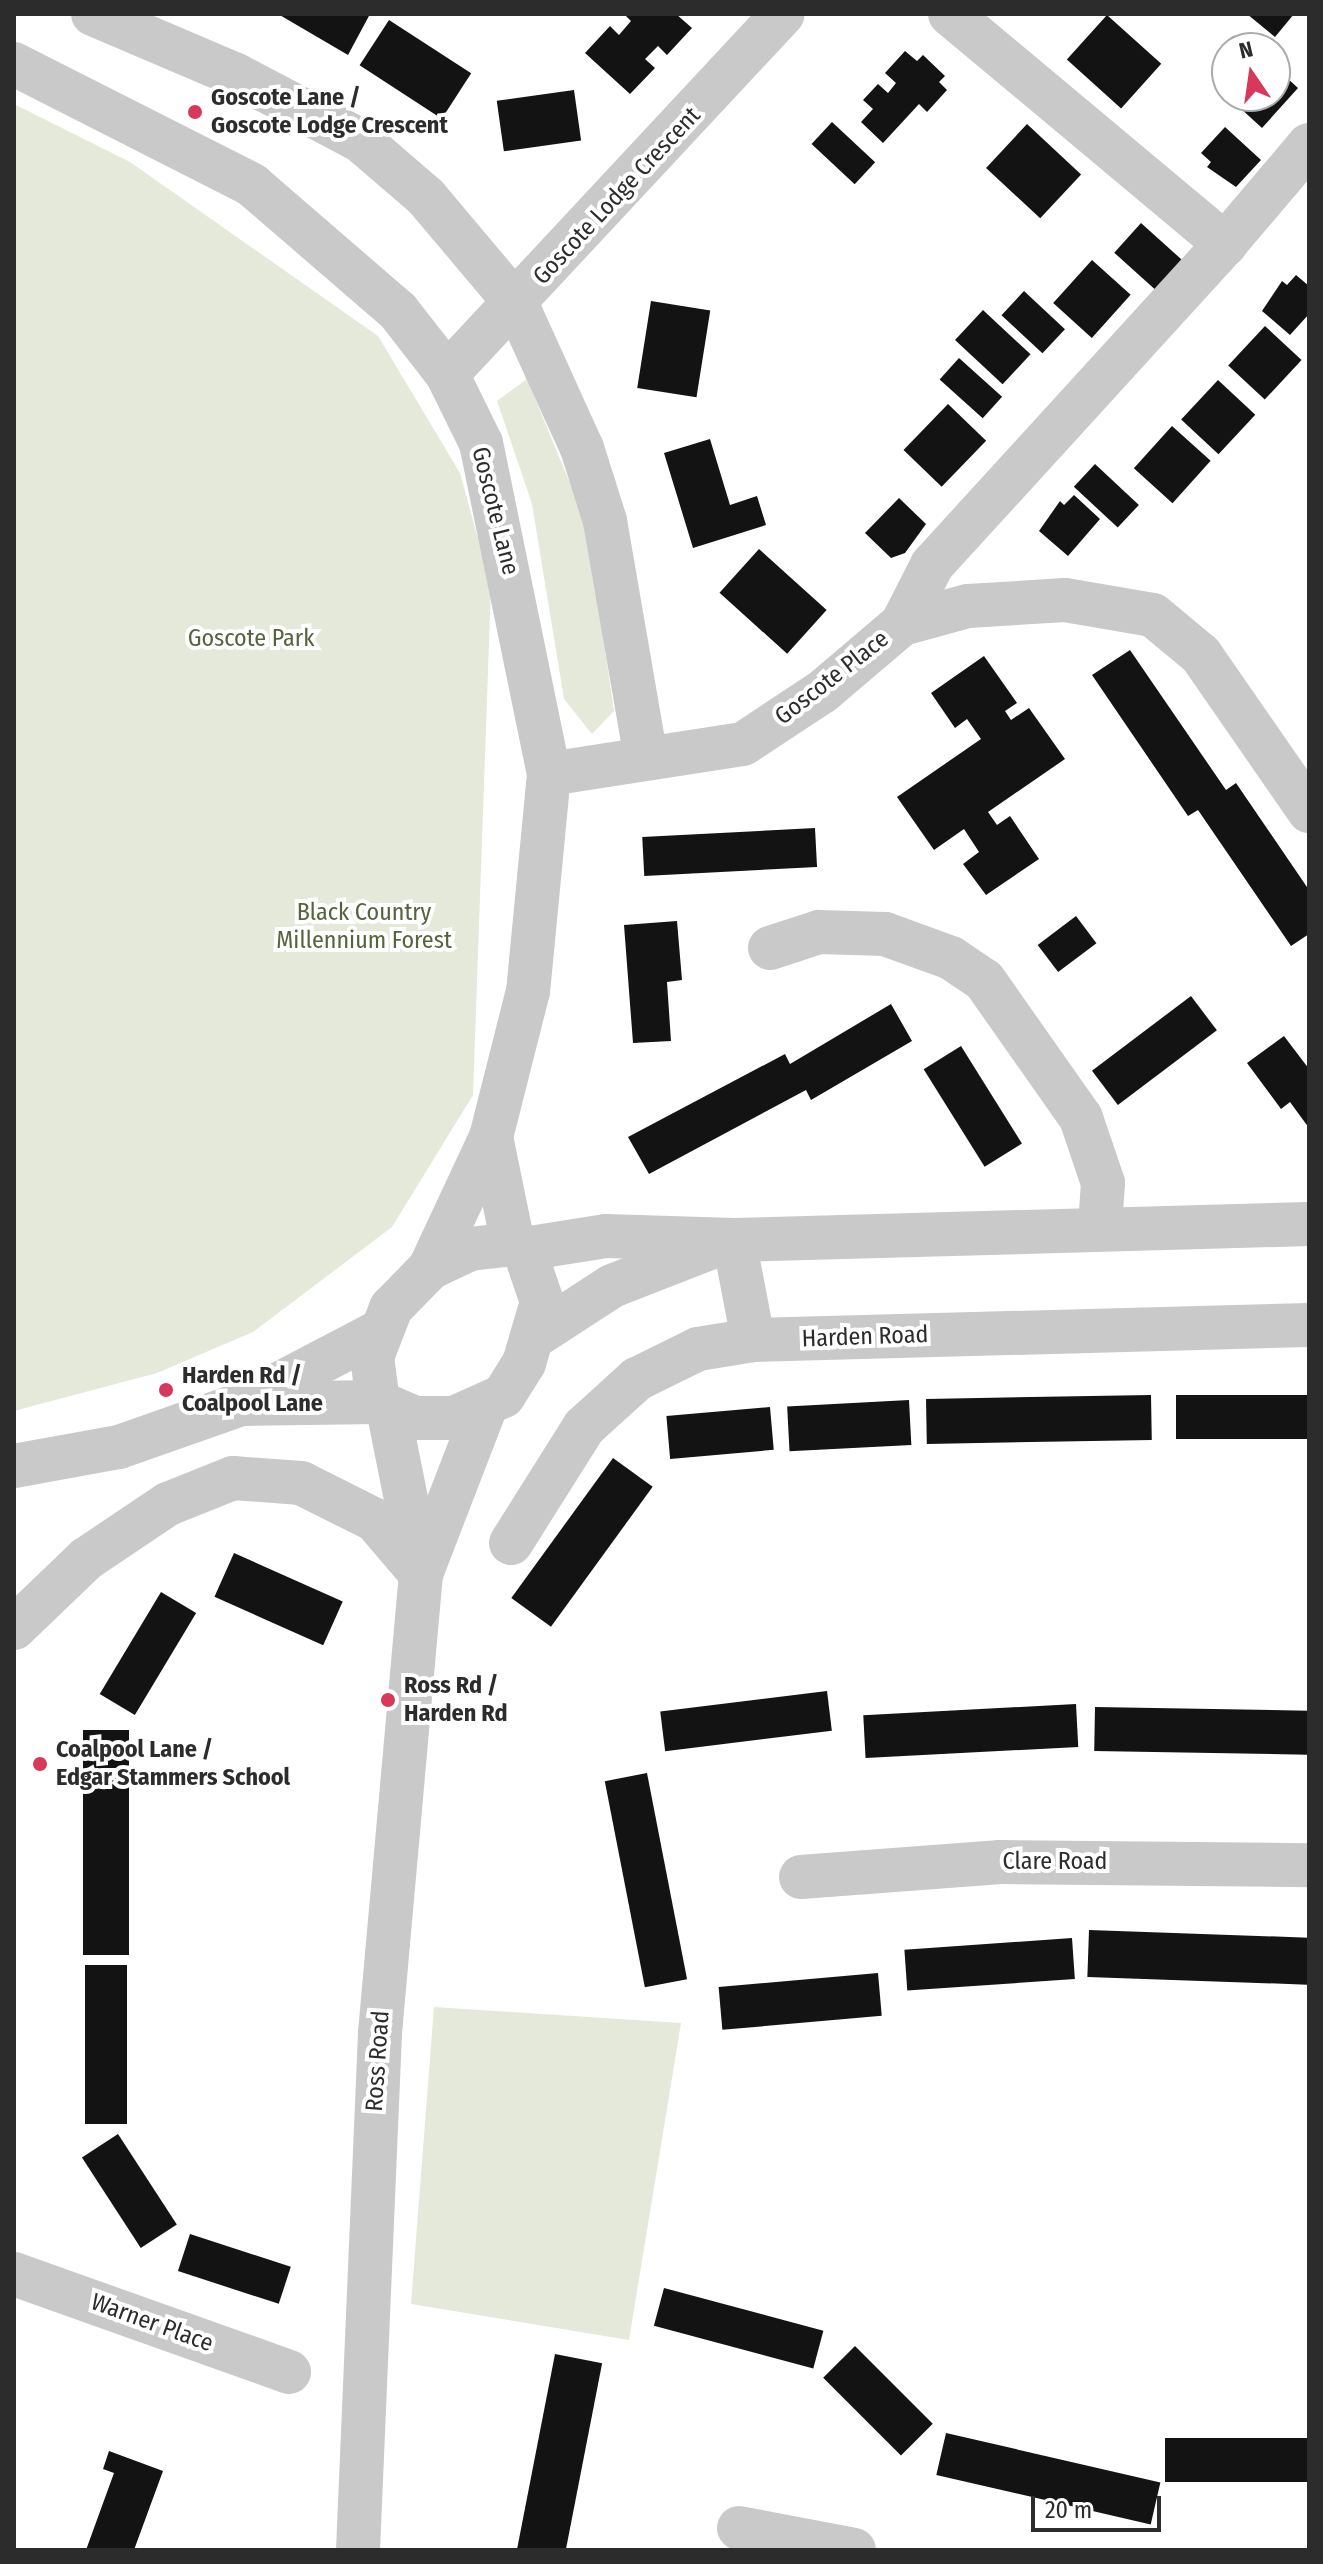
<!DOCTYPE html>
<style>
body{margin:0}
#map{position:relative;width:1323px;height:2564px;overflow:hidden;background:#fff;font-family:"Fira Sans Condensed",sans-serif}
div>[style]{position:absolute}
.green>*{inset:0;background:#e4e9da}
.building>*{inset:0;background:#131313;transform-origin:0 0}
.minor>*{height:44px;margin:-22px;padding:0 22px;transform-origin:22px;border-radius:22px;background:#c9c9c9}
.tertiary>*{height:44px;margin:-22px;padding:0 22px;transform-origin:22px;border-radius:22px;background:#c9c9c9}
.dots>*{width:22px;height:22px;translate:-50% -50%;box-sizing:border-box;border:4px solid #fff;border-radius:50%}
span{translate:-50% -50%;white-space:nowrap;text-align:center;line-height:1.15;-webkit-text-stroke:8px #fff;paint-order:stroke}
.poi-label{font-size:24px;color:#2c2c2c;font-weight:700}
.left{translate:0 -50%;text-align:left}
.street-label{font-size:24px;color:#2c2c2c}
.park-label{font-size:24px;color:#54643d}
.frame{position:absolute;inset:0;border:16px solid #2c2c2c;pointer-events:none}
.north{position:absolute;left:1211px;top:32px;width:80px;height:80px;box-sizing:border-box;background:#fff;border:2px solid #ababab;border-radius:50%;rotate:347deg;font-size:22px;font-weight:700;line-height:32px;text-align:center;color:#2c2c2c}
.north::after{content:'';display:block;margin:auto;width:28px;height:36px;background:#d83859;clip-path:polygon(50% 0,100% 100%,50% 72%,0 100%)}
.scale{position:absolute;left:1031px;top:2496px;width:130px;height:36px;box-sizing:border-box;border:4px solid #2c2c2c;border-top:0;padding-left:10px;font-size:24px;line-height:28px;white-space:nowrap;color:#2c2c2c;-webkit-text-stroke:6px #fff;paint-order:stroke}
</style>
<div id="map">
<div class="green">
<i style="clip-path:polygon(14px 104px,130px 162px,378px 336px,460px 473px,491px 586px,473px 1095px,392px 1227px,253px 1332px,157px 1373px,14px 1411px)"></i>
<i style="clip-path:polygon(527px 379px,586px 522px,614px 711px,592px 734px,564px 699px,532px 504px,497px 401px)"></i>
<i style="clip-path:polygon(434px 2007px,681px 2023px,629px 2340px,411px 2304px)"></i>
</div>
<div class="building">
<i style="clip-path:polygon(278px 14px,370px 14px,348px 55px)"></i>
<i style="clip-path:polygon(624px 14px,676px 14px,692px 28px,667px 55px,658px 46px,645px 59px,655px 68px,630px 94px,585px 53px,610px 26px,619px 35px,631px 21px)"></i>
<i style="clip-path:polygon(1247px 14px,1294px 14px,1275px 37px)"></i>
<i style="left:1107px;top:15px;width:73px;height:60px;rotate:42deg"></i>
<i style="left:389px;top:20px;width:98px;height:54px;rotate:33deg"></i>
<i style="clip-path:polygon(905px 51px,917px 61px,923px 55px,945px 76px,939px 82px,947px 90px,927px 112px,919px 104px,883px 143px,861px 122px,873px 109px,863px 100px,878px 84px,888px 93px,896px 83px,885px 73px)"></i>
<i style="clip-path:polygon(1275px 67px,1298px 88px,1262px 128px,1227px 96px,1275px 96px)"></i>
<i style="left:574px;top:90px;width:51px;height:78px;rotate:82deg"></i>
<i style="left:832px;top:122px;width:59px;height:30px;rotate:43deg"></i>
<i style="left:1027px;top:124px;width:74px;height:60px;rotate:43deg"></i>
<i style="clip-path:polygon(1225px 127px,1261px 160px,1236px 187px,1207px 167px,1211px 162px,1201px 153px)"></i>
<i style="left:1141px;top:223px;width:58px;height:40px;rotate:42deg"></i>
<i style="left:1092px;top:260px;width:52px;height:58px;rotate:42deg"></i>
<i style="clip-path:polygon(1296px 275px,1309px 286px,1309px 314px,1290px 335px,1262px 311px,1282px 281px,1287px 285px)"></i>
<i style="left:1024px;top:291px;width:56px;height:33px;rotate:43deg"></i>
<i style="left:651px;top:301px;width:60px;height:88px;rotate:9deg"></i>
<i style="left:983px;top:310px;width:65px;height:41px;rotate:43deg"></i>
<i style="left:1265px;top:326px;width:50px;height:54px;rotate:43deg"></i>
<i style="left:959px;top:358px;width:58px;height:29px;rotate:42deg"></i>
<i style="left:1218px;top:380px;width:51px;height:54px;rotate:43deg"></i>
<i style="left:948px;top:404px;width:53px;height:64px;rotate:44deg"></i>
<i style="left:1172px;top:426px;width:52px;height:57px;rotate:42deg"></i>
<i style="clip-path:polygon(710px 439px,730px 505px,757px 496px,766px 525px,693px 548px,664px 453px)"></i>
<i style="left:1095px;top:464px;width:60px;height:31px;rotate:43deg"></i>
<i style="clip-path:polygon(1074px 495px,1100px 519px,1068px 556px,1039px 531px,1060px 501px,1064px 505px)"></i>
<i style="clip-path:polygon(899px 498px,926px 524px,905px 553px,891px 558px,865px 533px)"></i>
<i style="left:759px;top:549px;width:91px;height:59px;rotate:42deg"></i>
<i style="clip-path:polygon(1130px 650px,1226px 790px,1236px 783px,1309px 890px,1309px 934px,1291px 946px,1198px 810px,1188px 816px,1092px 675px)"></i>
<i style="clip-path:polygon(984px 656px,1017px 703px,1005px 711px,1011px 720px,1029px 708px,1065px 759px,988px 812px,997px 825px,1010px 816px,1039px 859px,986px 895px,963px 864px,979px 852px,964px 829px,934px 850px,897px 797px,981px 739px,967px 719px,955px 728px,931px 693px)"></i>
<i style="left:815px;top:828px;width:39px;height:173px;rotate:87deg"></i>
<i style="left:1076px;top:916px;width:34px;height:48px;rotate:53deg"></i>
<i style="clip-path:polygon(677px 921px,682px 980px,667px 982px,671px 1041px,633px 1043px,624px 925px)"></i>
<i style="left:1191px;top:996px;width:43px;height:124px;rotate:53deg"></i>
<i style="clip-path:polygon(891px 1004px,912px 1041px,811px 1100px,806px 1090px,649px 1174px,628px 1137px,785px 1054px,790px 1064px)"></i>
<i style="clip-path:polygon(1284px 1036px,1309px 1069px,1309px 1128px,1290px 1102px,1281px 1109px,1247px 1063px)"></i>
<i style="left:961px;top:1046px;width:115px;height:44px;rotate:58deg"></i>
<i style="left:1151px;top:1395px;width:45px;height:225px;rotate:89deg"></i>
<i style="left:1309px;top:1395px;width:44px;height:133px;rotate:90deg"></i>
<i style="left:909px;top:1400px;width:45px;height:122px;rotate:87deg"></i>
<i style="left:770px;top:1407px;width:43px;height:104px;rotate:85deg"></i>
<i style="left:613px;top:1458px;width:49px;height:173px;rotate:36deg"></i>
<i style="left:234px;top:1553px;width:119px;height:48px;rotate:24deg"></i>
<i style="left:161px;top:1592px;width:41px;height:119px;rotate:31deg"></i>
<i style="left:827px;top:1691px;width:40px;height:168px;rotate:83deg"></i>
<i style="left:1076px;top:1704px;width:43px;height:213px;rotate:87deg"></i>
<i style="left:1095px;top:1707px;width:214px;height:44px;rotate:1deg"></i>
<i style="left:83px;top:1730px;width:46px;height:225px"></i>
<i style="left:647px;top:1773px;width:210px;height:43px;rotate:79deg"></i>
<i style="left:1089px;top:1930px;width:220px;height:47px;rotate:2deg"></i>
<i style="left:1072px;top:1938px;width:41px;height:168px;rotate:86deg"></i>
<i style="left:85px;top:1965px;width:42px;height:159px"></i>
<i style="left:878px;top:1973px;width:43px;height:160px;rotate:85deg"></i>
<i style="left:118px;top:2134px;width:108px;height:43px;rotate:57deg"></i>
<i style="left:190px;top:2234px;width:106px;height:39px;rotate:18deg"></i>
<i style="left:664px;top:2288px;width:165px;height:39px;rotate:15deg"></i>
<i style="left:855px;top:2346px;width:110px;height:45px;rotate:45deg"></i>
<i style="left:555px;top:2354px;width:48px;height:199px;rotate:11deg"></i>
<i style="left:946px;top:2433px;width:220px;height:43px;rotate:13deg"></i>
<i style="left:1309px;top:2438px;width:44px;height:144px;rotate:90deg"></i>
<i style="clip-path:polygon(109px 2451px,163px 2471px,134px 2550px,86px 2550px,114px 2473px,103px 2469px)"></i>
</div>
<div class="minor">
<i style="left:93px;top:14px;width:155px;rotate:23.1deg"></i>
<i style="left:236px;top:75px;width:141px;rotate:27.8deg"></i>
<i style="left:361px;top:141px;width:86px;rotate:40.7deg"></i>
<i style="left:426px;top:197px;width:141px;rotate:49.9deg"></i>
<i style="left:517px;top:305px;width:157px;rotate:65.6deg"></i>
<i style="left:582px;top:448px;width:77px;rotate:72.5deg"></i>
<i style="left:605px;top:521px;width:241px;rotate:80.2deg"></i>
<i style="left:950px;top:14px;width:359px;rotate:39.9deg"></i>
<i style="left:1225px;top:244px;width:130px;rotate:-49.7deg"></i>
<i style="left:447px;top:374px;width:492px;rotate:-47deg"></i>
<i style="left:902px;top:624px;width:66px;rotate:-63deg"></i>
<i style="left:932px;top:565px;width:435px;rotate:-47.6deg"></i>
<i style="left:549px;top:774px;width:196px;rotate:-8.8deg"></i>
<i style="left:743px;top:744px;width:95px;rotate:-33.4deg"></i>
<i style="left:822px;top:692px;width:105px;rotate:-40.4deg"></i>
<i style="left:902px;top:624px;width:68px;rotate:-15.3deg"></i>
<i style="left:968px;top:606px;width:97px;rotate:-3.5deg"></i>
<i style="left:1065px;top:600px;width:89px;rotate:9.7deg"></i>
<i style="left:1153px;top:615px;width:62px;rotate:39.8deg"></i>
<i style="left:1201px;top:655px;width:190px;rotate:55.3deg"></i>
<i style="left:770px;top:948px;width:52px;rotate:-18.1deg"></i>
<i style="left:819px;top:932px;width:66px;rotate:1.7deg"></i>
<i style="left:885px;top:934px;width:70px;rotate:20deg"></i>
<i style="left:951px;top:958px;width:40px;rotate:34deg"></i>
<i style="left:984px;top:980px;width:169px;rotate:54.9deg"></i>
<i style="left:1081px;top:1118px;width:69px;rotate:71.3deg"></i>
<i style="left:1103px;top:1183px;width:43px;rotate:94deg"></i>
<i style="left:734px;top:1240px;width:102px;rotate:79.2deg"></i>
<i style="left:511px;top:1543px;width:137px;rotate:-57.8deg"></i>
<i style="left:584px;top:1427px;width:72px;rotate:-42.2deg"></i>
<i style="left:637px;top:1379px;width:68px;rotate:-26.2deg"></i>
<i style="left:698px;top:1349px;width:56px;rotate:-9.3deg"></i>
<i style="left:753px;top:1340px;width:556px;rotate:-1.55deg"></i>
<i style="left:14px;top:1628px;width:100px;rotate:-43.8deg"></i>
<i style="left:86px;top:1559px;width:99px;rotate:-33.9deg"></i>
<i style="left:168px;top:1504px;width:70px;rotate:-21.8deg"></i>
<i style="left:233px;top:1478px;width:68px;rotate:4.2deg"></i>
<i style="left:301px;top:1483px;width:83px;rotate:26.6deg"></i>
<i style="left:375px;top:1520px;width:71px;rotate:49.6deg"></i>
<i style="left:801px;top:1877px;width:200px;rotate:-4.3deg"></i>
<i style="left:1000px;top:1862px;width:309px;rotate:0.6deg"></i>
<i style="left:14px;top:2274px;width:292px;rotate:19.6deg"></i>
<i style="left:739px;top:2528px;width:117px;rotate:10.8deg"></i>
</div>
<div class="tertiary">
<i style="left:14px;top:64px;width:267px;rotate:26.9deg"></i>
<i style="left:252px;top:185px;width:193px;rotate:40.8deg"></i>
<i style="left:398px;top:311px;width:80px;rotate:52.1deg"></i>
<i style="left:447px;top:374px;width:77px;rotate:63.8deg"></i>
<i style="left:481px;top:443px;width:338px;rotate:78.4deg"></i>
<i style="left:549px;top:774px;width:218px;rotate:95.5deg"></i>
<i style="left:528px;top:991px;width:151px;rotate:104.2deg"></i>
<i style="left:491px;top:1137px;width:145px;rotate:115deg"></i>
<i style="left:491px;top:1137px;width:109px;rotate:78.4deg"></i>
<i style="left:513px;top:1244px;width:12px;rotate:24deg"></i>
<i style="left:524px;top:1249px;width:56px;rotate:71.2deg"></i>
<i style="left:542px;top:1302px;width:64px;rotate:106.4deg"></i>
<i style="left:524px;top:1363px;width:39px;rotate:122deg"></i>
<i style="left:503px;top:1396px;width:54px;rotate:155.8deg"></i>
<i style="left:454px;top:1418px;width:39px;rotate:180deg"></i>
<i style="left:415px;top:1418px;width:40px;rotate:-156.6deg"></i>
<i style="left:378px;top:1402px;width:45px;rotate:-97.6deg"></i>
<i style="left:372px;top:1357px;width:53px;rotate:-68.8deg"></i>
<i style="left:391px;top:1308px;width:56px;rotate:-45.7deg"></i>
<i style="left:430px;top:1268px;width:44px;rotate:-25.4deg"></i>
<i style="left:470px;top:1249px;width:43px;rotate:-6.6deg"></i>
<i style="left:524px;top:1249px;width:83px;rotate:-9deg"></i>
<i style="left:606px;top:1236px;width:128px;rotate:1.8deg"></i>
<i style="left:734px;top:1240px;width:575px;rotate:-1.59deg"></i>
<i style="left:532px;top:1338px;width:95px;rotate:-33deg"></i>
<i style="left:612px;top:1286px;width:107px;rotate:-21.3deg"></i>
<i style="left:243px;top:1404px;width:135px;rotate:-0.8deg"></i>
<i style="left:14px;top:1466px;width:107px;rotate:-10.3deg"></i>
<i style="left:119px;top:1447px;width:129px;rotate:-19.4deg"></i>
<i style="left:241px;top:1404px;width:153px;rotate:-27.7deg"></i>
<i style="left:421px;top:1574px;width:175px;rotate:-68.9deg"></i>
<i style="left:358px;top:2550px;width:517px;rotate:-87.56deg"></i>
<i style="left:380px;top:2033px;width:461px;rotate:-84.9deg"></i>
<i style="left:421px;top:1574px;width:168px;rotate:-101.3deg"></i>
</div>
<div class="dots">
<i style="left:195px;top:112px;background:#d83859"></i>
<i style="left:166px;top:1390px;background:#d83859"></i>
<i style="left:388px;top:1700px;background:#d83859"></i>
<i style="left:40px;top:1764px;background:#d83859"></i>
</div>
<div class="poi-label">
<span class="left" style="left:211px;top:112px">Goscote Lane /<br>Goscote Lodge Crescent</span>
<span class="left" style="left:182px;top:1390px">Harden Rd /<br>Coalpool Lane</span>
<span class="left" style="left:404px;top:1700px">Ross Rd /<br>Harden Rd</span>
<span class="left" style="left:56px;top:1764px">Coalpool Lane /<br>Edgar Stammers School</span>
</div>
<div class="street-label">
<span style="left:617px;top:196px;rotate:-47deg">Goscote Lodge Crescent</span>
<span style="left:495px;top:511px;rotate:76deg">Goscote Lane</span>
<span style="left:832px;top:678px;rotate:-38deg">Goscote Place</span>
<span style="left:865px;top:1337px;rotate:-2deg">Harden Road</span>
<span style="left:1055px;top:1862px">Clare Road</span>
<span style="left:378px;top:2061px;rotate:-86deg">Ross Road</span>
<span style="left:152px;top:2323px;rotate:20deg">Warner Place</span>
</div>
<div class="park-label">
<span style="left:251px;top:639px">Goscote Park</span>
<span style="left:364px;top:927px">Black Country<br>Millennium Forest</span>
</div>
<div class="frame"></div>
<div class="north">N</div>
<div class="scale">20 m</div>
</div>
